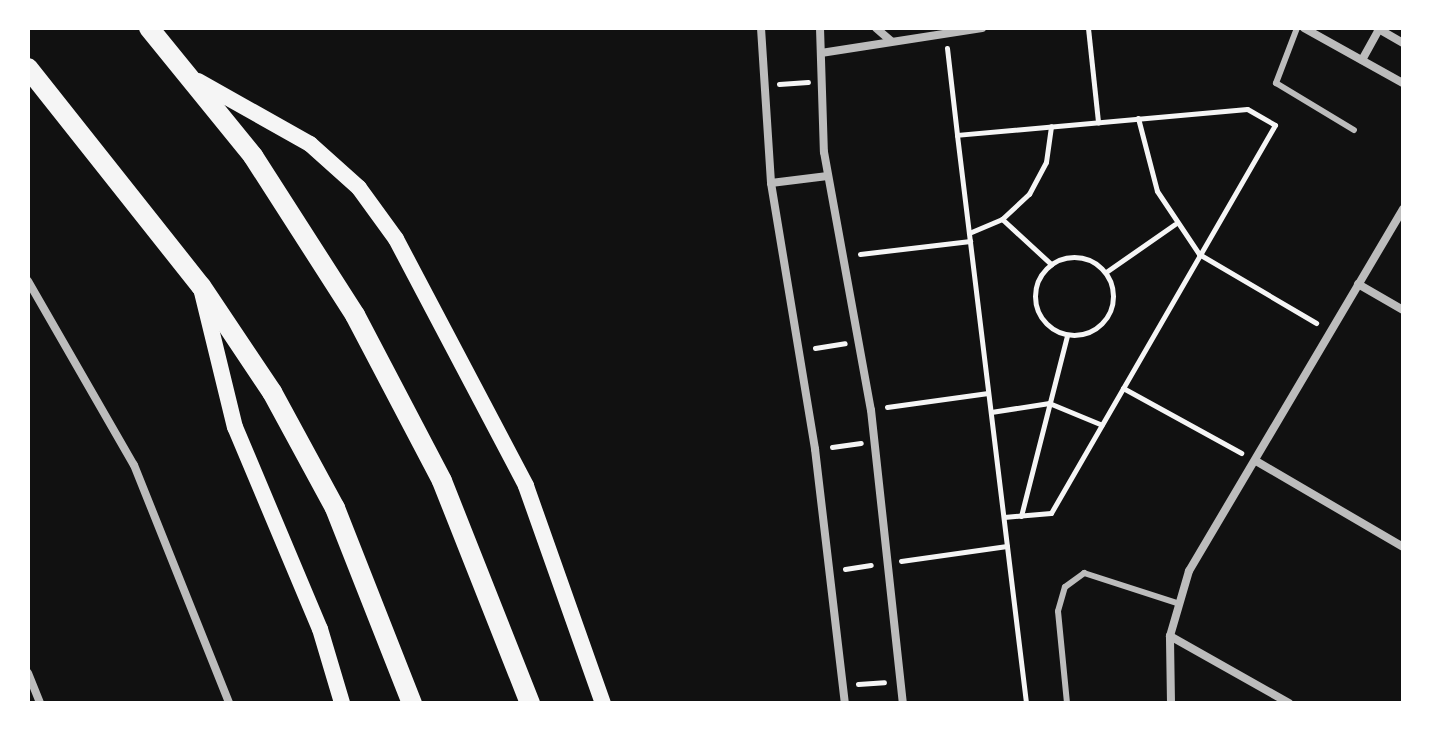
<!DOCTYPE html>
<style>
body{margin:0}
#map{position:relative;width:1431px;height:731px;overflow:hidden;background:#111;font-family:"Zilla Slab",serif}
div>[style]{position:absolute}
.path>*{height:5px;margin:-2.5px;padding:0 2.5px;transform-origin:2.5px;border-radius:2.5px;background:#f5f5f5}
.path>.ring{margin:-2.5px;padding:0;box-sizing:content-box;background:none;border:5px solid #f5f5f5;border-radius:50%}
.service>*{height:6px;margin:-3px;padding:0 3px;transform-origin:3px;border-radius:3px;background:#bcbcbc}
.minor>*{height:8px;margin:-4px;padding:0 4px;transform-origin:4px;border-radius:4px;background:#bcbcbc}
.secondary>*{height:16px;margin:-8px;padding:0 8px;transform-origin:8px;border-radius:8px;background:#f5f5f5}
.trunk>*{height:20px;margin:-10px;padding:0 10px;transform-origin:10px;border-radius:10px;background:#f5f5f5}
span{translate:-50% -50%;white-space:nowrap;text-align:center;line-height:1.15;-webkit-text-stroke:8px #fff;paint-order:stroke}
.frame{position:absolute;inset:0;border:30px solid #fff;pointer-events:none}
</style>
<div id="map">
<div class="path">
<i style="left:1088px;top:28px;width:95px;rotate:83.9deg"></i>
<i style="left:947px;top:48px;width:88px;rotate:83.4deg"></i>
<i style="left:779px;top:84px;width:29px;rotate:-4deg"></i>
<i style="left:1138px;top:118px;width:75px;rotate:75.4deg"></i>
<i style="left:1157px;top:191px;width:76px;rotate:56.3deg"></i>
<i style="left:1199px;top:254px;width:136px;rotate:30.5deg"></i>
<i style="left:1002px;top:219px;width:67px;rotate:42.6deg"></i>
<i style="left:969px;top:233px;width:36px;rotate:-23deg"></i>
<i style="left:1002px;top:219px;width:37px;rotate:-43deg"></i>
<i style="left:1029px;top:194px;width:36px;rotate:-62deg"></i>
<i style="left:1046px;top:162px;width:36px;rotate:-82deg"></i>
<i style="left:860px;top:254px;width:111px;rotate:-6.7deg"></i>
<i class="ring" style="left:1035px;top:257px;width:73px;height:73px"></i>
<i style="left:1106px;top:272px;width:84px;rotate:-34.8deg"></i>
<i style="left:815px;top:348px;width:30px;rotate:-9deg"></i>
<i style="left:1123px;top:388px;width:135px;rotate:28.8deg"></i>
<i style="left:887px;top:407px;width:102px;rotate:-7.9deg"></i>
<i style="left:991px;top:412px;width:59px;rotate:-8.8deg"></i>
<i style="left:1049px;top:403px;width:57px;rotate:22.5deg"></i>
<i style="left:832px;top:447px;width:29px;rotate:-8deg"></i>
<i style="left:1021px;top:516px;width:186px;rotate:-75.7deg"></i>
<i style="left:1004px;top:517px;width:47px;rotate:-4.9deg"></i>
<i style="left:1051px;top:513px;width:448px;rotate:-60deg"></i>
<i style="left:1275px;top:125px;width:32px;rotate:-150deg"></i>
<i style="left:1247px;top:109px;width:291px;rotate:174.9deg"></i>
<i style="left:957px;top:135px;width:572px;rotate:83.07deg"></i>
<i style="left:901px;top:561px;width:107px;rotate:-8.1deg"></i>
<i style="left:845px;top:569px;width:26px;rotate:-9deg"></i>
<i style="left:858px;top:684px;width:26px;rotate:-4deg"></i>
</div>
<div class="service">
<i style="left:1297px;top:28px;width:59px;rotate:110.9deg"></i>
<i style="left:1276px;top:83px;width:91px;rotate:31.1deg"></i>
<i style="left:1067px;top:703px;width:92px;rotate:-95.6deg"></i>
<i style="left:1058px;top:611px;width:25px;rotate:-74deg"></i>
<i style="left:1065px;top:587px;width:24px;rotate:-36deg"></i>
<i style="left:1084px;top:573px;width:98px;rotate:17.9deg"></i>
</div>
<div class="minor">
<i style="left:761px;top:28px;width:155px;rotate:86.3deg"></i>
<i style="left:771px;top:183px;width:270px;rotate:80.6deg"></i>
<i style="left:815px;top:449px;width:256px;rotate:83.3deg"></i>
<i style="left:820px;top:28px;width:124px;rotate:88.2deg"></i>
<i style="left:824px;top:152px;width:262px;rotate:79.7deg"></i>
<i style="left:871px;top:410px;width:295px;rotate:83.8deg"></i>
<i style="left:876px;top:28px;width:20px;rotate:41deg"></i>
<i style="left:1304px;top:28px;width:113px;rotate:29.1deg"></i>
<i style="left:1377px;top:28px;width:30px;rotate:30deg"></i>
<i style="left:821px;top:53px;width:163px;rotate:-8.8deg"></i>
<i style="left:1362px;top:60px;width:35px;rotate:-61deg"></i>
<i style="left:771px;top:183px;width:57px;rotate:-7deg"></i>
<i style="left:28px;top:281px;width:212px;rotate:60.1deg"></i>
<i style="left:134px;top:465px;width:256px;rotate:68.2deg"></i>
<i style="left:1358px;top:284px;width:52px;rotate:30deg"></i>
<i style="left:1256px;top:461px;width:170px;rotate:30.3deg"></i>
<i style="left:1170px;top:636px;width:137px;rotate:29.4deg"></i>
<i style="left:28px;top:673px;width:32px;rotate:68deg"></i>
<i style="left:1171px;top:703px;width:67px;rotate:-90.9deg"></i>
<i style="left:1170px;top:636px;width:68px;rotate:-73.7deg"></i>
<i style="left:1189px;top:571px;width:421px;rotate:-59.4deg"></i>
</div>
<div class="secondary">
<i style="left:198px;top:81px;width:129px;rotate:29.4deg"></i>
<i style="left:310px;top:144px;width:66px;rotate:41.9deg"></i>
<i style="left:359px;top:188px;width:63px;rotate:54deg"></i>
<i style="left:396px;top:239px;width:279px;rotate:62.2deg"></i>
<i style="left:526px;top:486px;width:230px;rotate:70.5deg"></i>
<i style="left:201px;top:288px;width:143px;rotate:76.3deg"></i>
<i style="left:235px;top:427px;width:219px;rotate:67.2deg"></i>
<i style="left:320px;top:629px;width:77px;rotate:73.4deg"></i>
</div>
<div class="trunk">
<i style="left:149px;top:28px;width:165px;rotate:50.9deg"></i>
<i style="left:253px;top:156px;width:189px;rotate:57.3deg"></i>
<i style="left:355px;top:315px;width:187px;rotate:62.3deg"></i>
<i style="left:442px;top:481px;width:239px;rotate:68.4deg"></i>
<i style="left:28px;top:68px;width:278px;rotate:51.6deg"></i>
<i style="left:201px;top:286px;width:128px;rotate:56.2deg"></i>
<i style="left:272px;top:392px;width:132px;rotate:61.5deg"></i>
<i style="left:335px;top:508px;width:210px;rotate:68.5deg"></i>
</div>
<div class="frame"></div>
</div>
